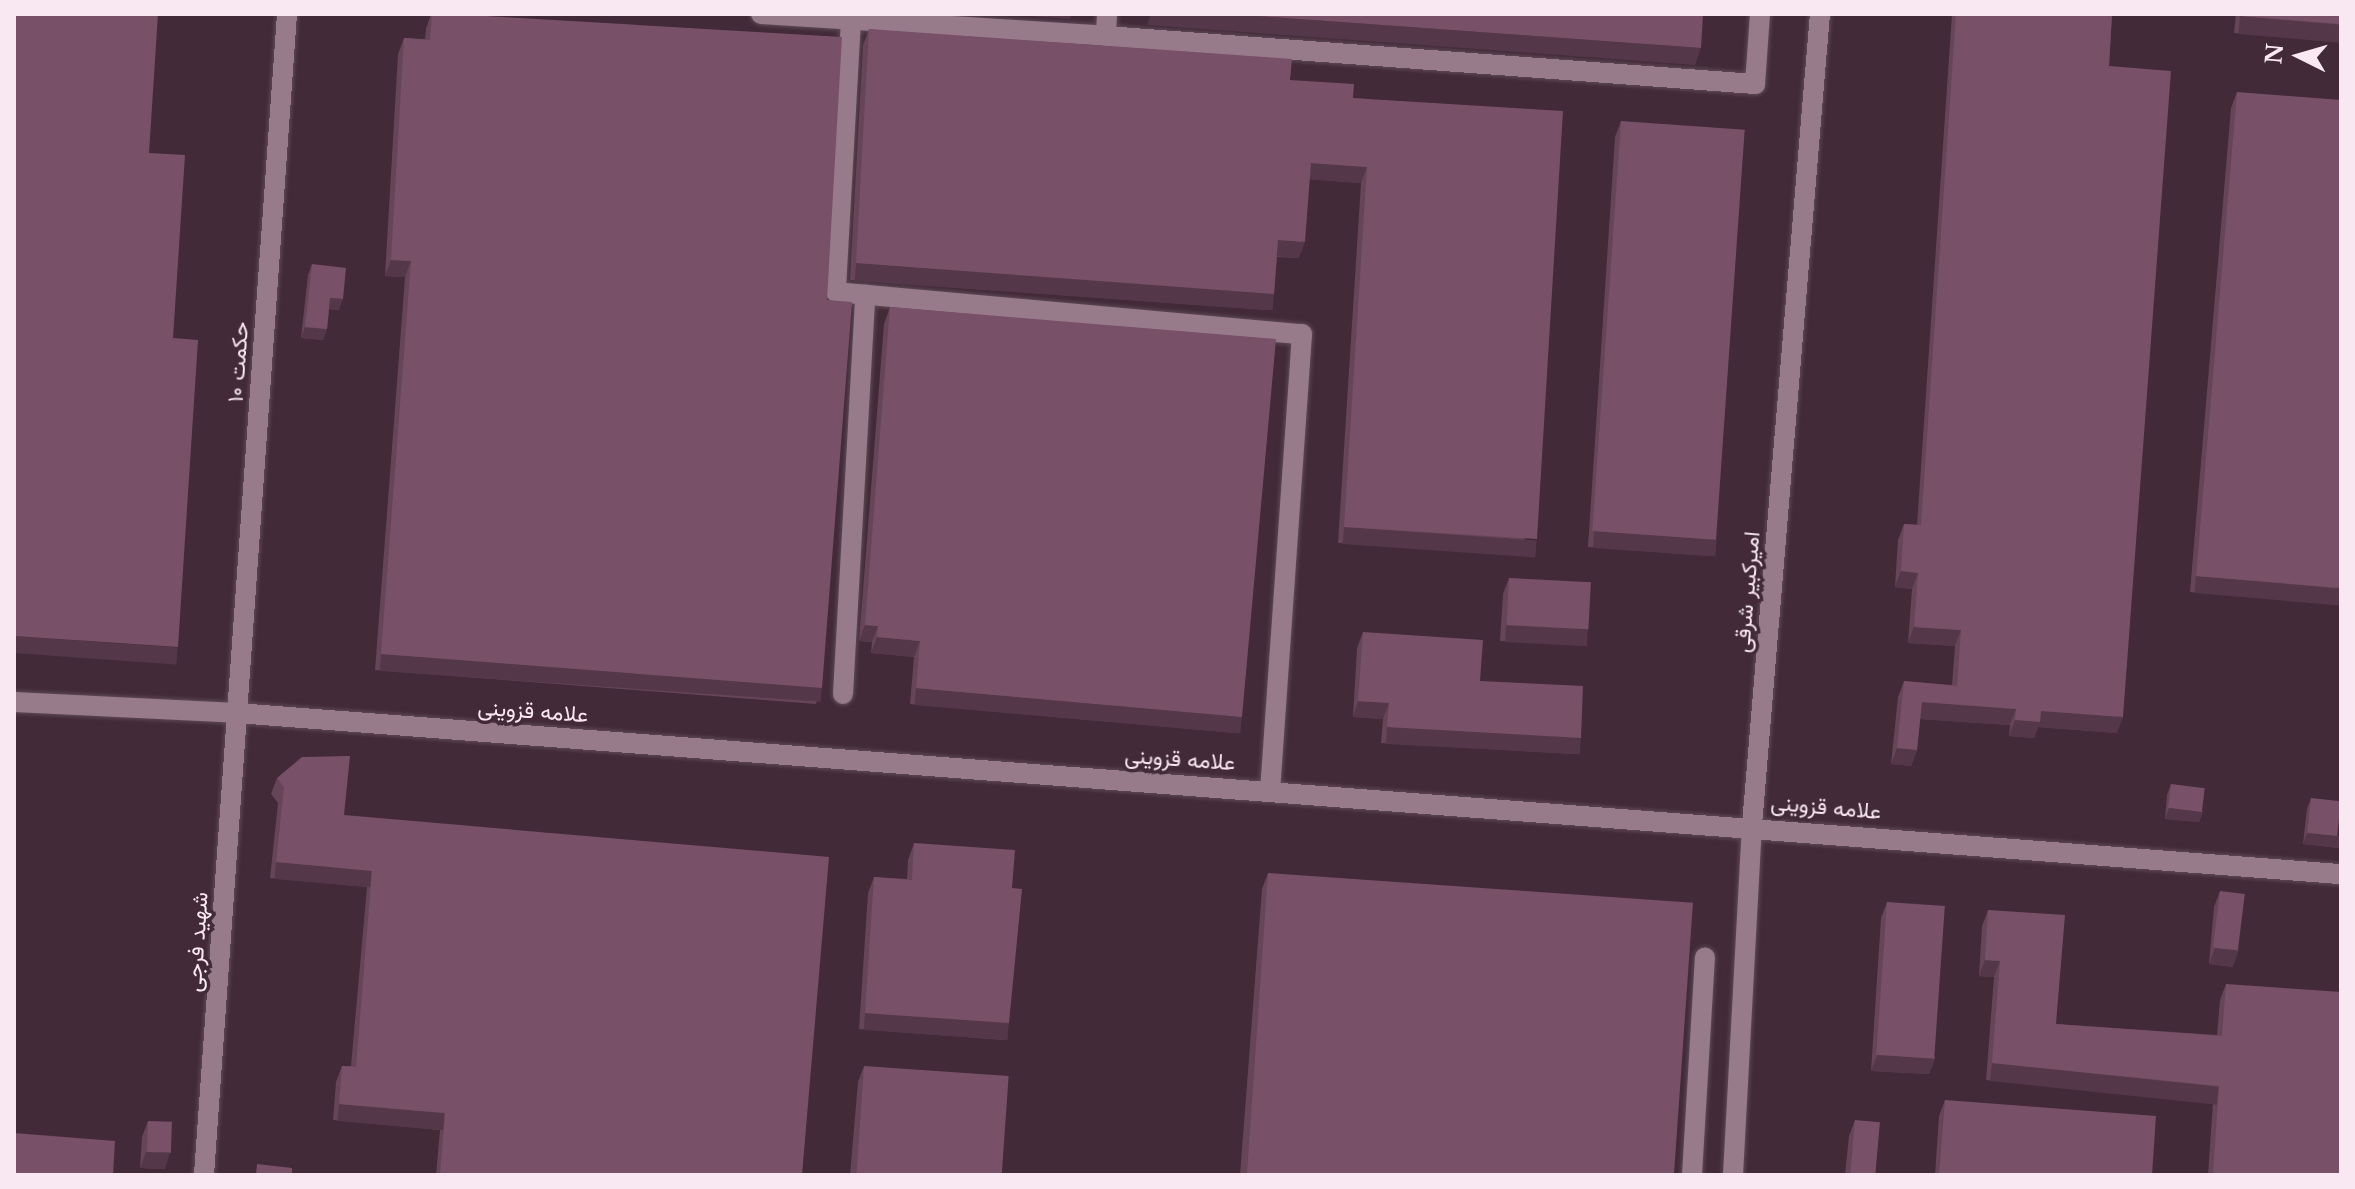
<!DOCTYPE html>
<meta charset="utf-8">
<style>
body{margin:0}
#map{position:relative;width:2355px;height:1189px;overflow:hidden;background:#422a38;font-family:"Libre Baskerville",Vazirmatn,serif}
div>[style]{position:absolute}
.roads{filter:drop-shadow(0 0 2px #5e4a56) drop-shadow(0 0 2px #5e4a56)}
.minor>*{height:20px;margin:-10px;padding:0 10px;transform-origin:10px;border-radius:10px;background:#977b8b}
.wall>*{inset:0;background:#674559}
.shaded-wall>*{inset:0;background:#543849;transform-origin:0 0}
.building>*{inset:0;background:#785068;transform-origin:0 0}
span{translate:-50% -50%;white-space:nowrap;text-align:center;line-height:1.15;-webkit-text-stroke:7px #422a38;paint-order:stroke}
.street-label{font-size:22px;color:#f9e8f1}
.frame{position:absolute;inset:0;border:16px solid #f9e8f1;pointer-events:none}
.north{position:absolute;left:2259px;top:16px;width:80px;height:80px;-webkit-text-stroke:6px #422a38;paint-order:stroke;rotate:275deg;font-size:22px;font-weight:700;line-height:32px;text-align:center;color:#f9e8f1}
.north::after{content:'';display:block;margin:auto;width:28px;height:36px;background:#f9e8f1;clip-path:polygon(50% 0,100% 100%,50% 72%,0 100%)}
</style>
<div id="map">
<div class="roads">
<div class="minor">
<i style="left:761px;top:14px;width:346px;rotate:3.6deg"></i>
<i style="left:1107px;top:14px;width:22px;rotate:93deg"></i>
<i style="left:1106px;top:36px;width:651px;rotate:4.23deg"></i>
<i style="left:1755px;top:84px;width:70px;rotate:-85.9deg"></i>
<i style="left:851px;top:20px;width:272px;rotate:93.2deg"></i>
<i style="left:836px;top:292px;width:468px;rotate:5.2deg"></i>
<i style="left:1302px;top:334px;width:456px;rotate:94deg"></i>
<i style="left:843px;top:694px;width:400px;rotate:-86.8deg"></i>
<i style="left:14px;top:702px;width:223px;rotate:2.8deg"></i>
<i style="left:237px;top:713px;width:2110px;rotate:4.38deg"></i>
<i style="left:204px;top:1175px;width:1164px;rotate:-85.91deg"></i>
<i style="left:1692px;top:1175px;width:218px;rotate:-86.6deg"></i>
<i style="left:1733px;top:1175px;width:351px;rotate:-86.9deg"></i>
<i style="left:1752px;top:825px;width:814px;rotate:-85.21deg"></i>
</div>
</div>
<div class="wall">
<i style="clip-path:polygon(431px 14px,827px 300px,822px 688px,816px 704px,375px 670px,405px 277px,385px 276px,398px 54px,404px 38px,425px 39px,426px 29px)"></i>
<i style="clip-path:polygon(1952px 14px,2112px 14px,2109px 66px,2117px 733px,2038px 727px,2034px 738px,2009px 736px,2010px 725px,1920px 719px,1917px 750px,1911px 766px,1891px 764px,1898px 697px,1904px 681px,1952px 685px,1955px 646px,1908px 643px,1912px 589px,1895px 587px,1898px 540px,1904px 524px,1917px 525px)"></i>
<i style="clip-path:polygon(2236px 14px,2341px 14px,2341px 40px,2234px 33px)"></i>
<i style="clip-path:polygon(869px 29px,1290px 80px,1353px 98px,1531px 555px,1338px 543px,1361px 183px,1309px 179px,1299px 258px,1277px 257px,1274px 294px,1268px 310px,850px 280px,863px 45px)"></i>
<i style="clip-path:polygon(2237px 92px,2341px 604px,2190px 592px,2231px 108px)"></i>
<i style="clip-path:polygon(1621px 121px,1711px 556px,1588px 547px,1615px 137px)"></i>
<i style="clip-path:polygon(312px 264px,339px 310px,329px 309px,327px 329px,323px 340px,301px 338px,308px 275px)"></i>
<i style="clip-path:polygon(890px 307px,1242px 717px,1236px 733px,910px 704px,914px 657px,871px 653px,872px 642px,859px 641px,884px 324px)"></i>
<i style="clip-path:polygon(1509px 578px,1588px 629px,1582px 645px,1500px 641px,1503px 594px)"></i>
<i style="clip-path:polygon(1363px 632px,1480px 681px,1575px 754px,1381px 743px,1383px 719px,1353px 717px,1357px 648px)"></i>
<i style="clip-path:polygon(277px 778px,344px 815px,802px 1175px,436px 1175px,440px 1130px,333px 1120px,336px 1082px,342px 1066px,351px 1066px,367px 887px,270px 878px,278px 803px,271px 794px)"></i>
<i style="clip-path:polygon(2171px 784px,2203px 811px,2199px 822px,2165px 819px,2167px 795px)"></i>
<i style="clip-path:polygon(2311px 798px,2339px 848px,2303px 844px,2307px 809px)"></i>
<i style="clip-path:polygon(914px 843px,1012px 888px,1009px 1023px,1004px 1040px,859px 1029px,868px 893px,874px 877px,907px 879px,908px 860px)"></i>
<i style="clip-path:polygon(1268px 873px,1673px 1175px,1240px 1175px,1262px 889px)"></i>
<i style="clip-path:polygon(2220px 891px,2233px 967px,2209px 964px,2214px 907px)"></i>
<i style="clip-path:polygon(1887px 902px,1935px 1058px,1929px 1074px,1871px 1071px,1881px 918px)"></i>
<i style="clip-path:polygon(1988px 910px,2056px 1024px,2217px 1035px,2220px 1000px,2226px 984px,2341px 1175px,2208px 1175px,2213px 1102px,1986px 1080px,1994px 977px,1979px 976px,1982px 926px)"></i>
<i style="clip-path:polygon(864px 1066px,1001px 1175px,850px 1175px,858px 1082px)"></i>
<i style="clip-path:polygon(1945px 1100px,2152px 1175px,1935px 1175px,1939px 1116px)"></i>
<i style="clip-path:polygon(1855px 1120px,1876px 1175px,1845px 1175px,1849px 1136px)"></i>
<i style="clip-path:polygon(148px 1121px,165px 1169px,140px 1168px,142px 1137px)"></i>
</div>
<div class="shaded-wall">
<i style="clip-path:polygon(1004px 14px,1072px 14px,1070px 19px)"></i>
<i style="clip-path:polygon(1151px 14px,1230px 14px,1701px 48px,1695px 65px,1147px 25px)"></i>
<i style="left:2240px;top:16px;width:101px;height:18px;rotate:5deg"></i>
<i style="clip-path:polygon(1311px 163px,1367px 167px,1361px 183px,1305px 179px)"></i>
<i style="clip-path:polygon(1278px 240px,1305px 242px,1299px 258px,1272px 256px)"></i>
<i style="clip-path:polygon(391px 260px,411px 261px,405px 277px,385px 276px)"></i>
<i style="left:856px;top:263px;width:419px;height:18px;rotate:4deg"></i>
<i style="clip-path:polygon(330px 298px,343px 299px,339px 310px,326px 309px)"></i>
<i style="clip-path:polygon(305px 327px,327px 329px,323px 340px,301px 338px)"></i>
<i style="left:1344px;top:527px;width:193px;height:17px;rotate:4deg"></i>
<i style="left:1594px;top:531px;width:123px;height:17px;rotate:4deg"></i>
<i style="clip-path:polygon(1901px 571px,1918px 573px,1912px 589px,1895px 587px)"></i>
<i style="left:2196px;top:576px;width:145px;height:17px;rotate:5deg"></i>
<i style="clip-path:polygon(865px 625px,878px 626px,872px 642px,859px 641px)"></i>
<i style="left:1506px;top:625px;width:82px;height:17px;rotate:3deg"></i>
<i style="clip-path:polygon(1914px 627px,1961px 630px,1955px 646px,1908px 643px)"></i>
<i style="left:14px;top:636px;width:164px;height:17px;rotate:4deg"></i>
<i style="clip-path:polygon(877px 637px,920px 641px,914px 657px,871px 653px)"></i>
<i style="left:381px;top:654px;width:442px;height:17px;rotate:4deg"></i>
<i style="left:916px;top:688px;width:327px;height:17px;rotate:5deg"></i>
<i style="clip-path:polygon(1358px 701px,1389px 703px,1383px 719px,1353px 717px)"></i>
<i style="clip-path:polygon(1922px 702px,2016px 709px,2010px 725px,1916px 719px)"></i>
<i style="clip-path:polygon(2041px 711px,2123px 717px,2117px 733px,2038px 727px,2034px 738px,2009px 736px,2015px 720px)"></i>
<i style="left:1387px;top:727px;width:194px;height:17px;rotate:3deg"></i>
<i style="clip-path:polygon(1897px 748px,1917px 750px,1911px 766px,1891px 764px)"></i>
<i style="clip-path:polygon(2169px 808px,2203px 811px,2199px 822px,2165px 819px)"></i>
<i style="clip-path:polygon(2307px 833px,2341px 836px,2341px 842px,2339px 848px,2303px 844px)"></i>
<i style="left:276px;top:862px;width:96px;height:17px;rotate:5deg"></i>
<i style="clip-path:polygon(2215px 948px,2239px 950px,2233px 967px,2209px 964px)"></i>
<i style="clip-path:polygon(1985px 960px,2000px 961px,1994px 977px,1979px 976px)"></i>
<i style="left:865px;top:1013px;width:144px;height:17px;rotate:4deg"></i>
<i style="clip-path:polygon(1877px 1055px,1935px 1058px,1929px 1074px,1871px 1071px)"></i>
<i style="left:1992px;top:1063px;width:228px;height:18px;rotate:6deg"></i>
<i style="left:339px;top:1104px;width:106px;height:17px;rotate:5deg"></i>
<i style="clip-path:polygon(146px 1152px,170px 1153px,165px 1169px,140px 1168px)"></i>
</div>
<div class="building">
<i style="clip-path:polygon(14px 14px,158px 14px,149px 153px,185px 155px,173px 338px,198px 340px,178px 647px,14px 636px)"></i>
<i style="clip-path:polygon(432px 14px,451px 14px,842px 37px,827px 300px,852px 302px,822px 688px,381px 654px,411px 261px,391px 260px,404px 38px,430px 40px)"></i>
<i style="clip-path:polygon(1230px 14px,1703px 14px,1701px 48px)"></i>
<i style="clip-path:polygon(1956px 14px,2112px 14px,2109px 66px,2171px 71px,2123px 717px,2041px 711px,2040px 722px,2015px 720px,2016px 709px,1922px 702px,1917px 750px,1897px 748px,1904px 681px,1957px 686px,1961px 630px,1914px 627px,1918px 573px,1901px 571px,1904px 524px,1921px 525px)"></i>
<i style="clip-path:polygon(2240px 14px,2341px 14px,2341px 24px,2240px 16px)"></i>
<i style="clip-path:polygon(869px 29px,1292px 59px,1290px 80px,1354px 84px,1353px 98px,1563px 111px,1537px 539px,1344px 527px,1367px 167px,1311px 163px,1305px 242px,1278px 240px,1274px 294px,856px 263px)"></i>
<i style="clip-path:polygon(2237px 92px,2341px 100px,2341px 588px,2196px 576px)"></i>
<i style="left:1621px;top:121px;width:124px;height:411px;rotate:4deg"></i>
<i style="clip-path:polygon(312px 264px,346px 268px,343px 299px,330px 298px,327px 329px,305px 327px)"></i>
<i style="clip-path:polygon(890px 307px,1276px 339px,1242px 717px,916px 688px,920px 641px,877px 637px,878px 626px,865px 625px)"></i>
<i style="left:1509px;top:578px;width:82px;height:47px;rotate:3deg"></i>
<i style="clip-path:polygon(1363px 632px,1483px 640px,1480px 681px,1583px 686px,1581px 738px,1387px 727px,1389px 703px,1358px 701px)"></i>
<i style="clip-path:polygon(350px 756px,344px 815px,829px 857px,802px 1175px,440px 1175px,445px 1113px,339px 1104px,342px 1066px,356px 1067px,372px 871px,276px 862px,284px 787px,277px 778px,302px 757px)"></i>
<i style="left:2171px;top:784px;width:34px;height:24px;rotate:7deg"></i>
<i style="left:2311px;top:798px;width:30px;height:35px;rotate:6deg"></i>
<i style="clip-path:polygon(914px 843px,1015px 850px,1012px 888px,1022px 889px,1009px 1023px,865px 1013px,874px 877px,912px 880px)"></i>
<i style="left:1268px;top:873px;width:426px;height:303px;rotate:4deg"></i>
<i style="left:2220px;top:891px;width:25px;height:57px;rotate:7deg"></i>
<i style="left:1887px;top:902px;width:58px;height:153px;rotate:4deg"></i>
<i style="clip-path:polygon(1988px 910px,2065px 915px,2056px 1024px,2222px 1036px,2226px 984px,2341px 992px,2341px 1175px,2213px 1175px,2219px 1086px,1992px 1063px,2000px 961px,1985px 960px)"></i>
<i style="left:864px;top:1066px;width:145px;height:109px;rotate:4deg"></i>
<i style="clip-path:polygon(1945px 1100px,2156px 1116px,2152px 1175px,1939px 1175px)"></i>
<i style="left:1855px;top:1120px;width:25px;height:55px;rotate:5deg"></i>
<i style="left:148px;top:1121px;width:24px;height:31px;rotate:2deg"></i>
<i style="clip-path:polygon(14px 1133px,115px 1141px,113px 1175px,14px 1175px)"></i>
<i style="clip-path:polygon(257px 1164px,292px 1168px,292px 1175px,256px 1175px)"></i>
</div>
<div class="street-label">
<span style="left:238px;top:362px;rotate:-86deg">حکمت ۱۰</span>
<span style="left:1747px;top:592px;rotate:-85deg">امیرکبیر شرقی</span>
<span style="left:533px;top:711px;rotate:4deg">علامه قزوینی</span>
<span style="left:1180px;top:759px;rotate:4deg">علامه قزوینی</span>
<span style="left:1826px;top:807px;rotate:5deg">علامه قزوینی</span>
<span style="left:197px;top:942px;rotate:-86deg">شهید فرجی</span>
</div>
<div class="frame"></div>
<div class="north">N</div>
</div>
